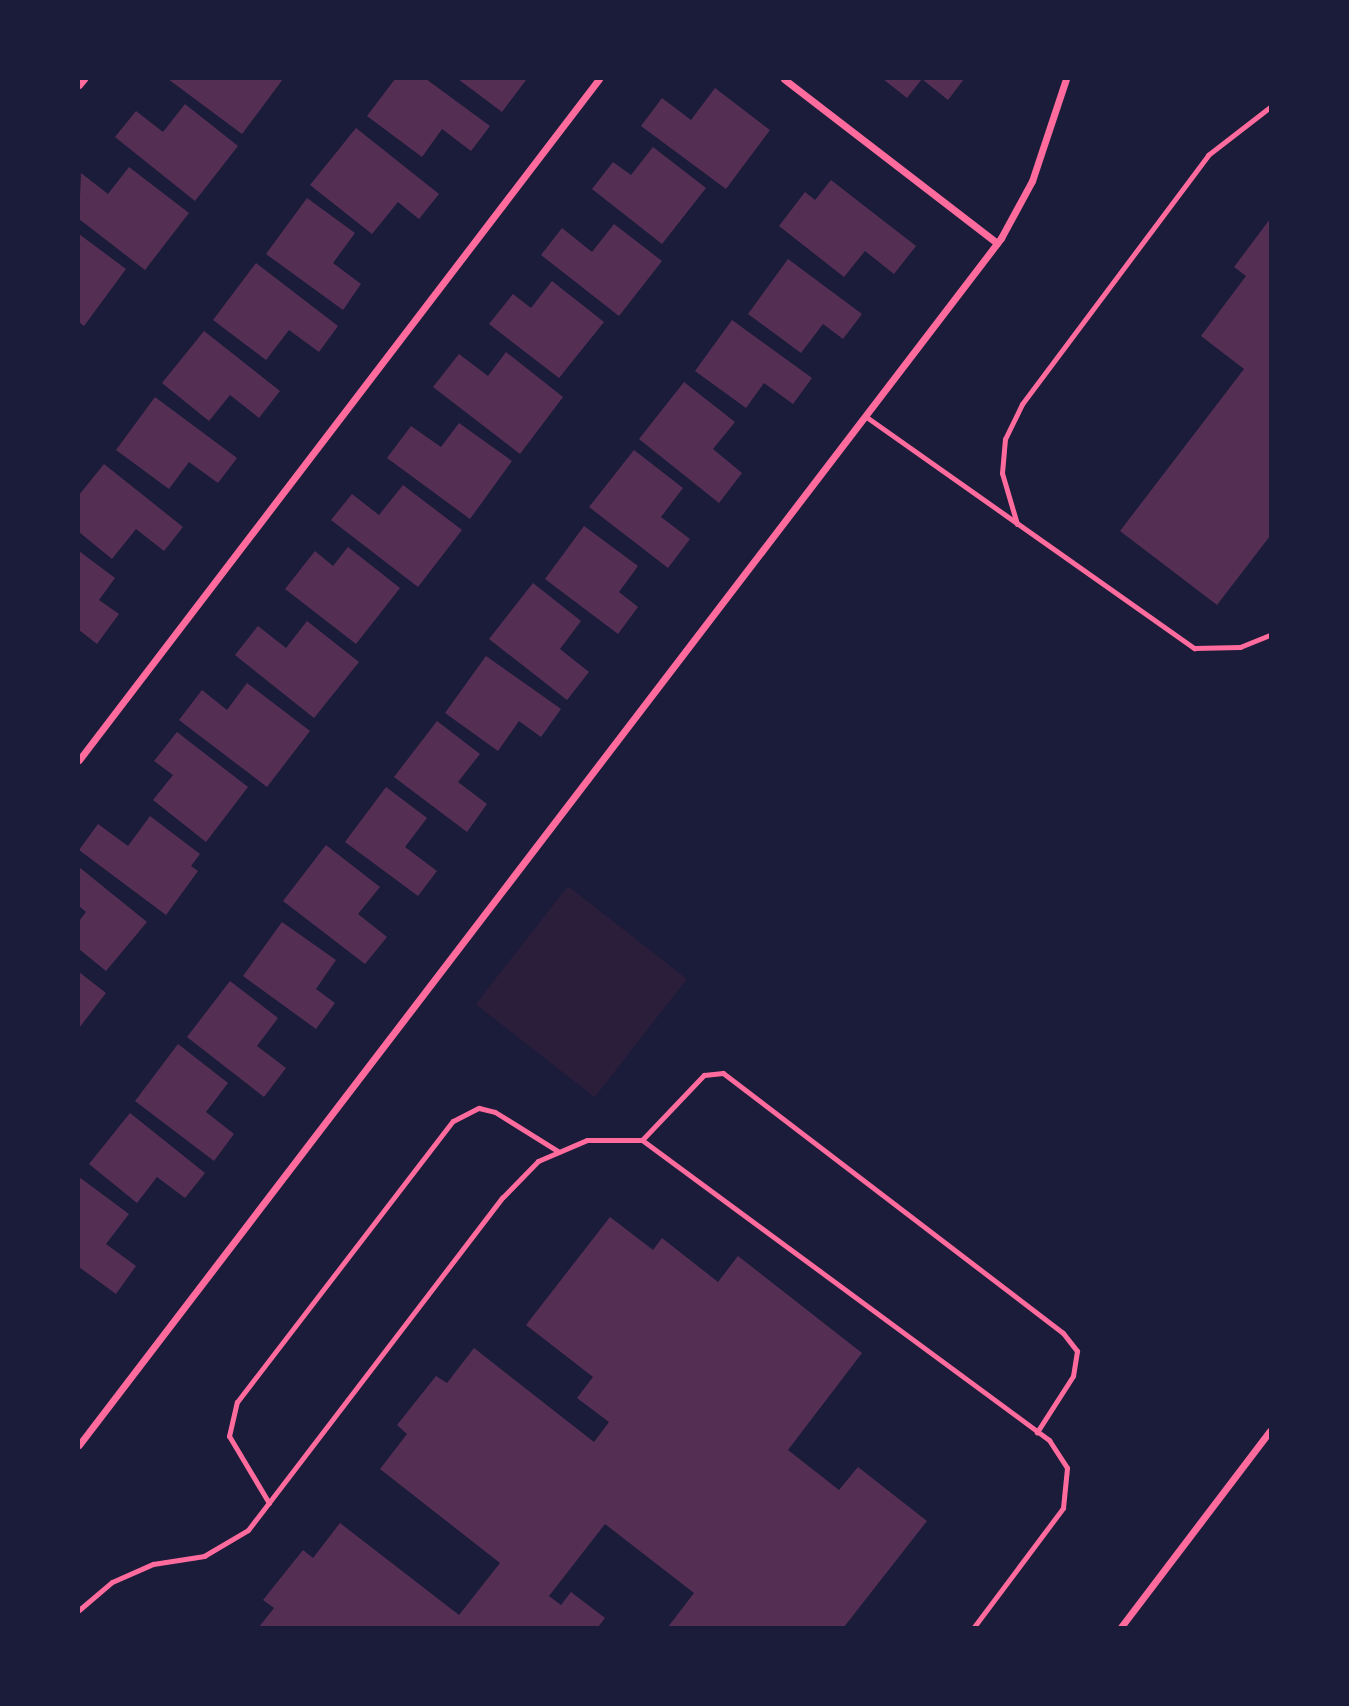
<!DOCTYPE html>
<style>
body{margin:0}
#map{position:relative;width:1349px;height:1706px;overflow:hidden;background:#1b1b3a;font-family:"Noto Sans",sans-serif}
div>[style]{position:absolute}
.green>*{inset:0;background:#2a1e3b;transform-origin:0 0}
.building>*{inset:0;background:#542f53}
.service>*{height:5px;margin:-2.5px;padding:0 2.5px;transform-origin:2.5px;border-radius:2.5px;background:#ff6b9d}
.minor>*{height:7px;margin:-3.5px;padding:0 3.5px;transform-origin:3.5px;border-radius:3.5px;background:#ff6b9d}
span{translate:-50% -50%;white-space:nowrap;text-align:center;line-height:1.15;-webkit-text-stroke:5px #1b1b3a;paint-order:stroke}
.frame{position:absolute;inset:0;border:80px solid #1b1b3a;pointer-events:none}
</style>
<div id="map">
<div class="green">
<i style="left:568px;top:886px;width:151px;height:150px;rotate:38deg"></i>
</div>
<div class="building">
<i style="clip-path:polygon(168px 79px,283px 79px,242px 134px)"></i>
<i style="clip-path:polygon(395px 79px,426px 79px,490px 126px,471px 151px,442px 129px,422px 157px,367px 116px)"></i>
<i style="clip-path:polygon(458px 79px,524px 79px,526px 80px,502px 112px)"></i>
<i style="clip-path:polygon(883px 79px,964px 79px,948px 100px,922px 79px,907px 98px)"></i>
<i style="clip-path:polygon(715px 88px,770px 130px,726px 189px,641px 126px,662px 98px,691px 120px)"></i>
<i style="clip-path:polygon(185px 104px,238px 146px,195px 201px,115px 137px,136px 111px,163px 132px)"></i>
<i style="clip-path:polygon(356px 128px,439px 194px,419px 219px,398px 202px,372px 234px,310px 185px)"></i>
<i style="clip-path:polygon(653px 147px,706px 188px,662px 244px,592px 189px,613px 162px,631px 175px)"></i>
<i style="clip-path:polygon(129px 167px,189px 213px,145px 270px,79px 219px,81px 173px,108px 194px)"></i>
<i style="clip-path:polygon(831px 180px,916px 246px,894px 274px,865px 251px,844px 277px,779px 226px,805px 192px,815px 200px)"></i>
<i style="clip-path:polygon(307px 198px,355px 233px,333px 263px,361px 284px,343px 310px,266px 254px)"></i>
<i style="clip-path:polygon(1270px 219px,1270px 536px,1217px 605px,1120px 531px,1244px 369px,1201px 336px,1246px 276px,1234px 267px)"></i>
<i style="clip-path:polygon(614px 224px,662px 261px,619px 316px,541px 255px,562px 228px,592px 252px)"></i>
<i style="clip-path:polygon(79px 234px,126px 269px,84px 326px,79px 322px)"></i>
<i style="clip-path:polygon(788px 259px,862px 314px,843px 339px,823px 324px,801px 353px,748px 314px)"></i>
<i style="clip-path:polygon(256px 263px,338px 326px,319px 352px,289px 330px,266px 360px,213px 320px)"></i>
<i style="clip-path:polygon(552px 281px,604px 322px,559px 378px,489px 324px,513px 294px,531px 308px)"></i>
<i style="clip-path:polygon(732px 320px,812px 378px,793px 404px,764px 383px,746px 408px,695px 371px)"></i>
<i style="clip-path:polygon(204px 331px,280px 391px,259px 418px,230px 395px,209px 421px,162px 383px)"></i>
<i style="clip-path:polygon(506px 352px,563px 397px,520px 454px,433px 387px,459px 354px,488px 376px)"></i>
<i style="clip-path:polygon(684px 382px,735px 422px,713px 449px,742px 473px,719px 503px,639px 439px)"></i>
<i style="clip-path:polygon(155px 397px,237px 458px,218px 483px,189px 462px,169px 489px,116px 450px)"></i>
<i style="clip-path:polygon(459px 423px,512px 461px,470px 519px,387px 458px,411px 426px,441px 447px)"></i>
<i style="clip-path:polygon(634px 450px,683px 488px,661px 517px,690px 539px,668px 568px,589px 507px)"></i>
<i style="clip-path:polygon(104px 464px,183px 527px,164px 551px,136px 529px,112px 559px,79px 532px,79px 495px)"></i>
<i style="clip-path:polygon(403px 485px,462px 530px,418px 587px,331px 520px,352px 494px,379px 515px)"></i>
<i style="clip-path:polygon(584px 526px,638px 566px,619px 592px,638px 607px,618px 634px,545px 579px)"></i>
<i style="clip-path:polygon(348px 547px,400px 588px,356px 644px,285px 589px,315px 551px,333px 566px)"></i>
<i style="clip-path:polygon(79px 551px,115px 578px,99px 600px,119px 614px,97px 644px,79px 630px)"></i>
<i style="clip-path:polygon(533px 583px,581px 621px,560px 649px,589px 672px,567px 700px,489px 639px)"></i>
<i style="clip-path:polygon(307px 621px,359px 662px,314px 718px,235px 655px,258px 626px,286px 648px)"></i>
<i style="clip-path:polygon(486px 656px,561px 709px,541px 737px,519px 721px,498px 751px,445px 713px)"></i>
<i style="clip-path:polygon(247px 683px,310px 731px,267px 787px,179px 720px,202px 690px,227px 710px)"></i>
<i style="clip-path:polygon(437px 721px,480px 754px,458px 782px,487px 804px,467px 832px,394px 777px)"></i>
<i style="clip-path:polygon(177px 732px,248px 787px,206px 842px,153px 800px,173px 775px,154px 761px)"></i>
<i style="clip-path:polygon(386px 787px,427px 818px,405px 847px,437px 871px,418px 896px,345px 842px)"></i>
<i style="clip-path:polygon(150px 816px,200px 854px,191px 866px,198px 871px,166px 915px,79px 850px,98px 824px,128px 846px)"></i>
<i style="clip-path:polygon(326px 845px,380px 887px,358px 914px,387px 937px,365px 964px,283px 901px)"></i>
<i style="clip-path:polygon(79px 867px,147px 922px,106px 971px,79px 949px,79px 921px,86px 912px,79px 906px)"></i>
<i style="clip-path:polygon(282px 922px,336px 960px,316px 989px,335px 1003px,316px 1029px,243px 976px)"></i>
<i style="clip-path:polygon(79px 972px,106px 993px,79px 1028px)"></i>
<i style="clip-path:polygon(230px 981px,278px 1018px,257px 1046px,286px 1068px,264px 1097px,187px 1037px)"></i>
<i style="clip-path:polygon(178px 1044px,228px 1083px,206px 1112px,234px 1134px,214px 1161px,135px 1101px)"></i>
<i style="clip-path:polygon(130px 1113px,205px 1173px,185px 1198px,157px 1177px,137px 1203px,89px 1164px)"></i>
<i style="clip-path:polygon(79px 1177px,129px 1214px,106px 1244px,136px 1266px,116px 1294px,79px 1267px)"></i>
<i style="clip-path:polygon(610px 1217px,653px 1250px,662px 1238px,718px 1282px,738px 1256px,862px 1353px,788px 1450px,839px 1490px,858px 1467px,927px 1521px,844px 1627px,668px 1627px,694px 1593px,605px 1524px,549px 1596px,561px 1605px,571px 1592px,605px 1618px,598px 1627px,259px 1627px,274px 1608px,263px 1600px,303px 1550px,313px 1558px,340px 1523px,459px 1615px,500px 1563px,380px 1469px,407px 1434px,397px 1425px,436px 1376px,447px 1383px,474px 1348px,594px 1442px,609px 1422px,577px 1398px,593px 1377px,526px 1325px)"></i>
</div>
<div class="service">
<i style="left:865px;top:416px;width:403px;rotate:35.2deg"></i>
<i style="left:1194px;top:648px;width:46px;rotate:-1.2deg"></i>
<i style="left:1240px;top:647px;width:32px;rotate:-22deg"></i>
<i style="left:1017px;top:524px;width:53px;rotate:-106.4deg"></i>
<i style="left:1002px;top:473px;width:34px;rotate:-85deg"></i>
<i style="left:1005px;top:439px;width:39px;rotate:-64deg"></i>
<i style="left:1022px;top:404px;width:311px;rotate:-53.2deg"></i>
<i style="left:1208px;top:155px;width:78px;rotate:-37.7deg"></i>
<i style="left:642px;top:1140px;width:90px;rotate:-46.4deg"></i>
<i style="left:704px;top:1075px;width:19px;rotate:-6deg"></i>
<i style="left:723px;top:1073px;width:428px;rotate:37.4deg"></i>
<i style="left:1063px;top:1333px;width:23px;rotate:52deg"></i>
<i style="left:1077px;top:1351px;width:25px;rotate:99deg"></i>
<i style="left:1073px;top:1376px;width:67px;rotate:122.7deg"></i>
<i style="left:269px;top:1503px;width:78px;rotate:-120.8deg"></i>
<i style="left:229px;top:1436px;width:35px;rotate:-77deg"></i>
<i style="left:237px;top:1402px;width:354px;rotate:-52.5deg"></i>
<i style="left:453px;top:1121px;width:29px;rotate:-27deg"></i>
<i style="left:479px;top:1108px;width:16px;rotate:14deg"></i>
<i style="left:495px;top:1112px;width:75px;rotate:32deg"></i>
<i style="left:79px;top:1610px;width:43px;rotate:-40.3deg"></i>
<i style="left:112px;top:1582px;width:45px;rotate:-23.7deg"></i>
<i style="left:153px;top:1564px;width:52px;rotate:-8.9deg"></i>
<i style="left:204px;top:1556px;width:51px;rotate:-30.6deg"></i>
<i style="left:248px;top:1530px;width:419px;rotate:-52.6deg"></i>
<i style="left:503px;top:1197px;width:50px;rotate:-45.8deg"></i>
<i style="left:538px;top:1161px;width:53px;rotate:-23.2deg"></i>
<i style="left:587px;top:1140px;width:55px"></i>
<i style="left:642px;top:1140px;width:506px;rotate:36.39deg"></i>
<i style="left:1049px;top:1440px;width:33px;rotate:57deg"></i>
<i style="left:1067px;top:1468px;width:40px;rotate:95.7deg"></i>
<i style="left:1063px;top:1508px;width:149px;rotate:126.8deg"></i>
</div>
<div class="minor">
<i style="left:784px;top:79px;width:269px;rotate:37.6deg"></i>
<i style="left:79px;top:85px;width:8px;rotate:-50deg"></i>
<i style="left:79px;top:760px;width:857px;rotate:-52.64deg"></i>
<i style="left:79px;top:1445px;width:1519px;rotate:-52.62deg"></i>
<i style="left:1001px;top:238px;width:65px;rotate:-61.5deg"></i>
<i style="left:1032px;top:181px;width:108px;rotate:-71.6deg"></i>
<i style="left:1121px;top:1627px;width:246px;rotate:-52.8deg"></i>
</div>
<div class="frame"></div>
</div>
